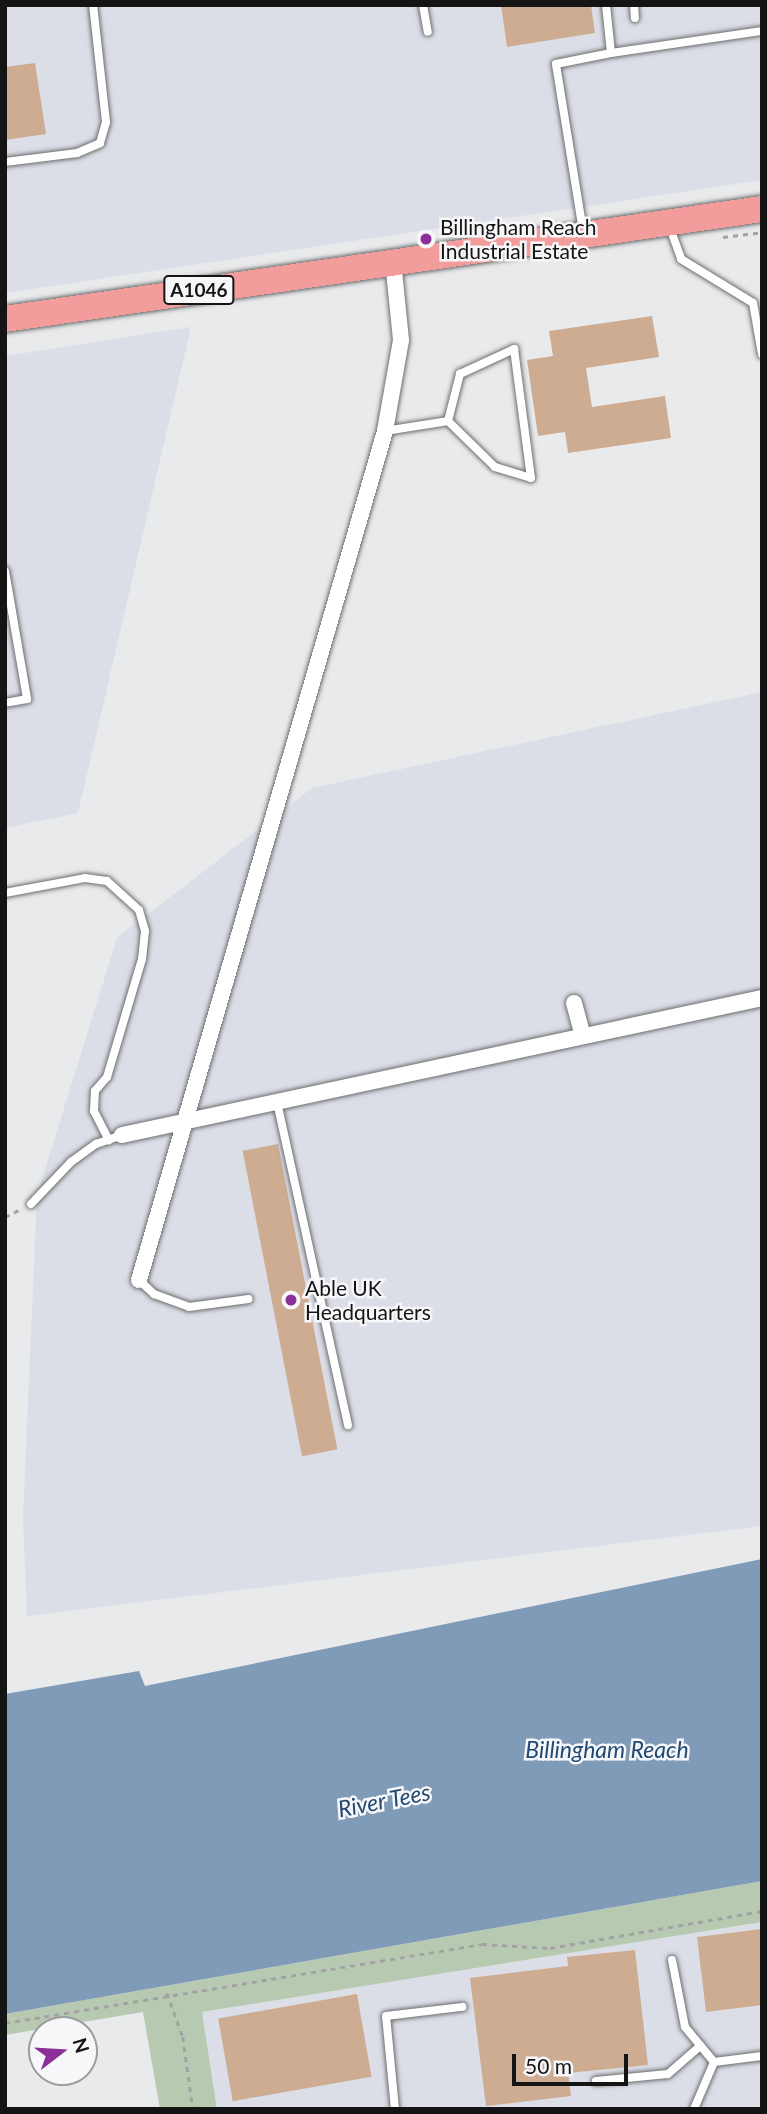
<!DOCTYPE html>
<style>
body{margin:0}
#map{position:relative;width:767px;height:2114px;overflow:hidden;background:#e9eaec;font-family:Lato,sans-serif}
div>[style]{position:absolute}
.built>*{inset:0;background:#dbdee7}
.green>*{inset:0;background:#b8c9b1}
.water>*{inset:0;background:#809bb8}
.building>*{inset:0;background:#ceac92;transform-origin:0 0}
.path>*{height:2.5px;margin-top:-1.25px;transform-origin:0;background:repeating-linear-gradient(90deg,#a2a2a4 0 5px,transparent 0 10px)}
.roads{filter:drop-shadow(0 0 2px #6d6e6f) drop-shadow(0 0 2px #6d6e6f)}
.lane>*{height:8px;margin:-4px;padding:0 4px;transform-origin:4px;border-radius:4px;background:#fff}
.street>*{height:16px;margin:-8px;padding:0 8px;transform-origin:8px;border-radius:8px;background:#fff}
.primary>*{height:26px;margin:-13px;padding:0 13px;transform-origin:13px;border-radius:13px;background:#f29d9b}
.dots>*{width:19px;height:19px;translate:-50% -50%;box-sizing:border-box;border:4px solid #f7f7f9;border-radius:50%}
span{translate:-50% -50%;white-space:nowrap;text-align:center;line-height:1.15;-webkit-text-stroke:5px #f7f7f9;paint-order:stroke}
.shield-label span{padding:2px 5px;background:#f7f7f9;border:2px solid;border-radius:5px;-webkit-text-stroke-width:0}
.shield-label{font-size:19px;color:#141415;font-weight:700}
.poi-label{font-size:21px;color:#141415}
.left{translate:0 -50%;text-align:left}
.water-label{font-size:23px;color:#224973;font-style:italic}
.frame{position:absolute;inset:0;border:7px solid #141415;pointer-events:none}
.north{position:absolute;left:28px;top:2016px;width:70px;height:70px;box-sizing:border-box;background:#f7f7f9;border:2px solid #9c9c9e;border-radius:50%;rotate:73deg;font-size:19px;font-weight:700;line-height:28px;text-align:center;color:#141415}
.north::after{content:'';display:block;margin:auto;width:24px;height:32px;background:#8d2f98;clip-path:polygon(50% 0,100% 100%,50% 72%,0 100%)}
.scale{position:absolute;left:512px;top:2054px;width:116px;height:32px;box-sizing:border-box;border:4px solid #141415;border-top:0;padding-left:9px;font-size:21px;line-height:24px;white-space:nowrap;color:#141415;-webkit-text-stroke:5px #f7f7f9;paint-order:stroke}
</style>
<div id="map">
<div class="built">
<i style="clip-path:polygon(5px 5px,762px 5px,762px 180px,5px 293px)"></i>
<i style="clip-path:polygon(191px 327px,78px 813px,5px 828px,5px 356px)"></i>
<i style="clip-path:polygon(762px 692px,762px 1526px,27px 1616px,23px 1517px,37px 1195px,117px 938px,312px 788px)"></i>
<i style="clip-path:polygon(762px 1922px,762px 2109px,217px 2109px,202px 2012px)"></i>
</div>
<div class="green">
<i style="clip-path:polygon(762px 1881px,762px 1922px,202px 2012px,217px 2109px,160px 2109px,143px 2012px,5px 2035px,5px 2014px)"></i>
</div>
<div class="water">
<i style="clip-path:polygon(762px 1559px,762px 1881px,5px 2014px,5px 1694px,139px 1671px,145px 1686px)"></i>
</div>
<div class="building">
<i style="clip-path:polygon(501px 5px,591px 5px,595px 33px,507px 47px)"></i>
<i style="clip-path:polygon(35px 63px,46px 134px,5px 140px,5px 67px)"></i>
<i style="clip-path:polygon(652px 316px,659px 357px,586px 368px,592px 407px,665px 396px,671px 438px,568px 453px,565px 432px,538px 436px,527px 360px,553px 356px,549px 331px)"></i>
<i style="left:278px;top:1144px;width:311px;height:36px;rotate:79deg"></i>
<i style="clip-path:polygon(762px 1929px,762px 2005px,706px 2012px,697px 1937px)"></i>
<i style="clip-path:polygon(635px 1950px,648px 2065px,568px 2073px,571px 2096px,486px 2106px,470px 1978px,568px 1966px,567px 1957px)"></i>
<i style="left:357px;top:1994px;width:84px;height:141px;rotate:80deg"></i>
</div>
<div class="path">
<i style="left:723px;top:237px;width:39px;rotate:-7deg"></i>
<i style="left:5px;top:1217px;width:18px;rotate:-27deg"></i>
<i style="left:167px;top:1993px;width:47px;rotate:70deg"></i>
<i style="left:183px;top:2037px;width:73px;rotate:82.1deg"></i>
<i style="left:5px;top:2023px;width:483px;rotate:-9.4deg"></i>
<i style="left:482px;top:1944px;width:68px;rotate:3.4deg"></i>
<i style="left:550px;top:1948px;width:215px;rotate:-9.9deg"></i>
</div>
<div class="roads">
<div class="lane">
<i style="left:423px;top:5px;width:27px;rotate:80deg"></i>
<i style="left:634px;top:5px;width:13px;rotate:86deg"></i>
<i style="left:611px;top:53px;width:153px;rotate:-8.3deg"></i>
<i style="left:5px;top:162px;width:73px;rotate:-7.1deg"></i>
<i style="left:77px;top:153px;width:25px;rotate:-23deg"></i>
<i style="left:100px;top:143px;width:22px;rotate:-74deg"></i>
<i style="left:106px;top:122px;width:118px;rotate:-96.3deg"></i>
<i style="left:670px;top:228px;width:33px;rotate:70deg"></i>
<i style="left:681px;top:259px;width:84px;rotate:31.4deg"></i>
<i style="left:753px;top:303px;width:52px;rotate:80deg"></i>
<i style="left:583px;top:231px;width:169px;rotate:-99.2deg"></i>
<i style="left:556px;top:64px;width:56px;rotate:-11.3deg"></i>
<i style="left:611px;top:53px;width:48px;rotate:-95.9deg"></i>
<i style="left:385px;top:431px;width:64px;rotate:-9deg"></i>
<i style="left:448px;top:421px;width:49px;rotate:-75.7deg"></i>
<i style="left:460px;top:374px;width:60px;rotate:-24.8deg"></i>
<i style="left:514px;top:349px;width:130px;rotate:82.5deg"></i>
<i style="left:531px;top:478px;width:38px;rotate:-163deg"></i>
<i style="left:495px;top:467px;width:66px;rotate:-135.6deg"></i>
<i style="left:5px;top:571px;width:130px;rotate:80.2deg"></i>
<i style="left:27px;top:699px;width:22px;rotate:170deg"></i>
<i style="left:5px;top:893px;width:81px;rotate:-10.6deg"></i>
<i style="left:85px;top:878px;width:22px;rotate:8deg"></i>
<i style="left:107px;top:881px;width:43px;rotate:42.2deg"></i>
<i style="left:139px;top:910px;width:22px;rotate:74deg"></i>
<i style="left:145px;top:931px;width:28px;rotate:96deg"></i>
<i style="left:142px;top:959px;width:123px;rotate:106.5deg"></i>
<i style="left:107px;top:1077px;width:18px;rotate:131deg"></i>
<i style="left:95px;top:1091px;width:20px;rotate:93deg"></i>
<i style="left:94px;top:1111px;width:33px;rotate:63deg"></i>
<i style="left:277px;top:1102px;width:331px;rotate:77.6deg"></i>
<i style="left:31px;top:1204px;width:58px;rotate:-46.4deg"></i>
<i style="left:71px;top:1162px;width:31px;rotate:-36deg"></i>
<i style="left:96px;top:1144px;width:28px;rotate:-19deg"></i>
<i style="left:139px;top:1280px;width:21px;rotate:43deg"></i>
<i style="left:154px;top:1294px;width:37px;rotate:20deg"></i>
<i style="left:189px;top:1307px;width:60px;rotate:-7.7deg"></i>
<i style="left:672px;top:1960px;width:68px;rotate:79deg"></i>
<i style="left:685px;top:2027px;width:45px;rotate:50.4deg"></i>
<i style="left:596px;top:2081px;width:72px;rotate:-5.6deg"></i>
<i style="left:668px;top:2074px;width:43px;rotate:-41.2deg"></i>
<i style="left:395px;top:2109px;width:93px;rotate:-95.5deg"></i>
<i style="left:386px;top:2016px;width:77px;rotate:-6.8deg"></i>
<i style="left:694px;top:2109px;width:51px;rotate:-66.9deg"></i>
<i style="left:714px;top:2062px;width:48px;rotate:-7.1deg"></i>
</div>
<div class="street">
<i style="left:574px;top:1003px;width:34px;rotate:75deg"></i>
<i style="left:122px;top:1135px;width:654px;rotate:-12.08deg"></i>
<i style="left:139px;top:1280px;width:884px;rotate:-73.84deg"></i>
<i style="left:385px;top:431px;width:92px;rotate:-80deg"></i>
<i style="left:401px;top:340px;width:79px;rotate:-95.8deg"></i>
</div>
<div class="primary">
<i style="left:5px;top:319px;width:765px;rotate:-8.27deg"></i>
</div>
</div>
<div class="dots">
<i style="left:426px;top:239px;background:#8d2f98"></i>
<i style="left:291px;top:1300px;background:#8d2f98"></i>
</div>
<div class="shield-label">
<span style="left:199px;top:290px">A1046</span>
</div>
<div class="poi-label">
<span class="left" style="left:440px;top:239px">Billingham Reach<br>Industrial Estate</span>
<span class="left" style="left:305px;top:1300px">Able UK<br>Headquarters</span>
</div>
<div class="water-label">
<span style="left:607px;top:1749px">Billingham Reach</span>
<span style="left:384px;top:1800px;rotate:-11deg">River Tees</span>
</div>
<div class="frame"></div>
<div class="north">N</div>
<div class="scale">50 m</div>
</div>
